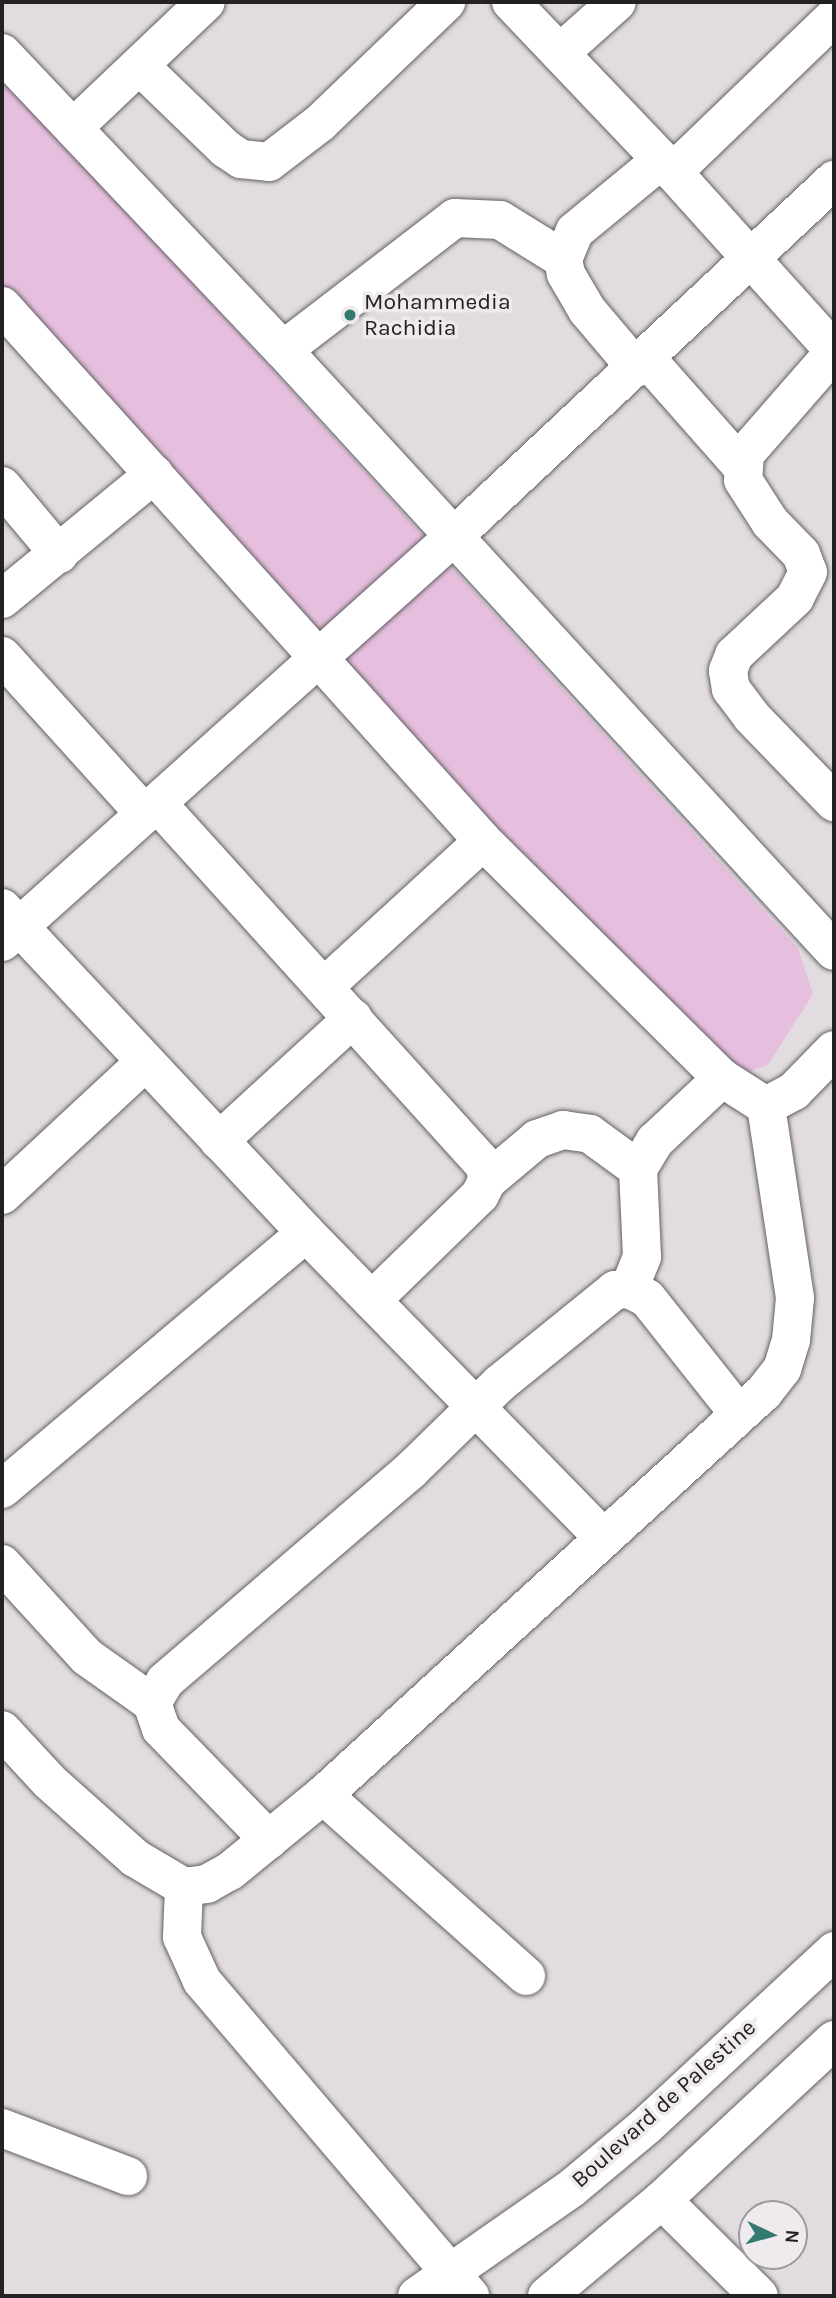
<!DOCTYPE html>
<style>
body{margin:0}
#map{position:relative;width:836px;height:2298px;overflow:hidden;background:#e2dce1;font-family:Karla,sans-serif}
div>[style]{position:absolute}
.green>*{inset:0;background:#e6bfdf}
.roads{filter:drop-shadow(0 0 2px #646063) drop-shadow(0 0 2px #646063)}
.minor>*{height:38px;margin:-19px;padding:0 19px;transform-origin:19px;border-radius:19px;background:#fff}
.dots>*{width:19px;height:19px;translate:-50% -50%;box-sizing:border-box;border:4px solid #efeaee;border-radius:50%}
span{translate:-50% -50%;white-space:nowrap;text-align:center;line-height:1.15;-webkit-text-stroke:7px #efeaee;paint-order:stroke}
.poi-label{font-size:23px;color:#232123}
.left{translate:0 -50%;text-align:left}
.street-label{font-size:23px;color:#232123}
.frame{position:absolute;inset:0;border:4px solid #232123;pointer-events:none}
.north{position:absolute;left:738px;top:2200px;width:70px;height:70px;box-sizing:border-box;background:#efeaee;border:2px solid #9d9a9d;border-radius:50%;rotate:95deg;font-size:19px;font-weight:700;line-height:28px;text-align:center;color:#232123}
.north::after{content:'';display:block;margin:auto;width:24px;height:32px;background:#34796f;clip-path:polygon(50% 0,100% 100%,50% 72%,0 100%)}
</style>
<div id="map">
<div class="green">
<i style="clip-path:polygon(2px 73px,798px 948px,813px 994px,768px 1065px,724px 1080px,2px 314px)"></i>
</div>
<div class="roads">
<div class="minor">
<i style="left:511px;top:2px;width:235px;rotate:46.4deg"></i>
<i style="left:673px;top:172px;width:241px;rotate:48deg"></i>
<i style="left:2px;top:53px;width:409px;rotate:46.6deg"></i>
<i style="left:283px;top:350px;width:815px;rotate:47.49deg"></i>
<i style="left:560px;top:53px;width:76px;rotate:-41.8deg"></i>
<i style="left:141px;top:67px;width:118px;rotate:44deg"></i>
<i style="left:226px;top:149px;width:18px;rotate:34deg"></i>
<i style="left:241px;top:159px;width:28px;rotate:6deg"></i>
<i style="left:269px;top:162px;width:64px;rotate:-37.4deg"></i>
<i style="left:320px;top:123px;width:175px;rotate:-43.8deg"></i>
<i style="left:73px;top:128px;width:183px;rotate:-43.5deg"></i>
<i style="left:673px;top:172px;width:223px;rotate:-43.9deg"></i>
<i style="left:2px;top:306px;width:719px;rotate:48.04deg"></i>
<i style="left:483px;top:841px;width:337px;rotate:44.8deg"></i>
<i style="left:722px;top:1078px;width:52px;rotate:32.5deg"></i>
<i style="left:766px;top:1106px;width:194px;rotate:81.4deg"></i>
<i style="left:795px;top:1298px;width:42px;rotate:95.4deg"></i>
<i style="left:791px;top:1340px;width:30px;rotate:107deg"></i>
<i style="left:782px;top:1369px;width:31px;rotate:128deg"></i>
<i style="left:763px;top:1393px;width:596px;rotate:137.58deg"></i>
<i style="left:323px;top:1795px;width:120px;rotate:140.7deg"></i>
<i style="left:230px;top:1871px;width:26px;rotate:151deg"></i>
<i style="left:207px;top:1884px;width:23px;rotate:173deg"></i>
<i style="left:184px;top:1887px;width:57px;rotate:-149.4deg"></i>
<i style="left:135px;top:1858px;width:115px;rotate:-138.2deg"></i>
<i style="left:49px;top:1781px;width:69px;rotate:-132.7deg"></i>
<i style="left:283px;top:350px;width:217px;rotate:-37.5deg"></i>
<i style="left:455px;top:218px;width:45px;rotate:2.5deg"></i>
<i style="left:500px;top:220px;width:74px;rotate:31.8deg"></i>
<i style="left:834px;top:352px;width:135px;rotate:131.1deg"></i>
<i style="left:745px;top:454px;width:26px;rotate:94deg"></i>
<i style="left:743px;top:480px;width:50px;rotate:57.3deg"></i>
<i style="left:770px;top:522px;width:45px;rotate:45.9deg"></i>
<i style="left:801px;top:554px;width:19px;rotate:69deg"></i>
<i style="left:808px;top:572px;width:29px;rotate:117deg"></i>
<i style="left:795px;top:598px;width:83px;rotate:136.9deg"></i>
<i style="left:734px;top:655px;width:17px;rotate:111deg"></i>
<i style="left:728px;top:671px;width:18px;rotate:81deg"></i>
<i style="left:731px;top:689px;width:34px;rotate:53deg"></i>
<i style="left:751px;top:716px;width:120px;rotate:46deg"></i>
<i style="left:646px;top:358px;width:145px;rotate:48.6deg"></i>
<i style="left:636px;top:368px;width:76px;rotate:-130.2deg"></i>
<i style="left:587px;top:310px;width:42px;rotate:-120.3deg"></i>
<i style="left:566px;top:274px;width:15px;rotate:-101deg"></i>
<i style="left:563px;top:259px;width:30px;rotate:-67deg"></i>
<i style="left:575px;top:231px;width:112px;rotate:-39.5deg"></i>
<i style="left:2px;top:486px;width:89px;rotate:50deg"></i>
<i style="left:2px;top:599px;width:197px;rotate:-39.4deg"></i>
<i style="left:2px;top:656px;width:213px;rotate:47.9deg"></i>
<i style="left:157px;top:803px;width:489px;rotate:47.9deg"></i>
<i style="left:485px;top:1166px;width:15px;rotate:82deg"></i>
<i style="left:487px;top:1181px;width:16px;rotate:117deg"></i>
<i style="left:480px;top:1195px;width:151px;rotate:135.8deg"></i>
<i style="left:2px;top:908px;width:445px;rotate:46.9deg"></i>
<i style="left:306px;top:1233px;width:424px;rotate:45.7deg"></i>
<i style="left:2px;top:942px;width:605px;rotate:-41.92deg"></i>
<i style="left:452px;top:538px;width:524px;rotate:-43.14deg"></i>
<i style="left:325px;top:986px;width:214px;rotate:-42.5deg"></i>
<i style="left:766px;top:1106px;width:32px;rotate:-28deg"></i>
<i style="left:794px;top:1091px;width:57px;rotate:-45.7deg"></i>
<i style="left:219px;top:1141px;width:182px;rotate:-42.5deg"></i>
<i style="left:487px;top:1181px;width:65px;rotate:-40deg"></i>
<i style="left:537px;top:1139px;width:28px;rotate:-19deg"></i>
<i style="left:563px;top:1130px;width:27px;rotate:8deg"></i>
<i style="left:590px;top:1134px;width:59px;rotate:36.1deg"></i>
<i style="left:2px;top:1195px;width:195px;rotate:-42.9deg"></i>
<i style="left:629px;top:1289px;width:35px;rotate:-68deg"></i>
<i style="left:642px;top:1257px;width:88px;rotate:-92.6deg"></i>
<i style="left:638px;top:1169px;width:33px;rotate:-59deg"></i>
<i style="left:655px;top:1141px;width:92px;rotate:-43.2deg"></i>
<i style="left:2px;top:1489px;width:397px;rotate:-40.1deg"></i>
<i style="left:2px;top:1564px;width:126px;rotate:47.6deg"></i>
<i style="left:87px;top:1657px;width:80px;rotate:35.3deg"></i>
<i style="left:323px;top:1795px;width:272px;rotate:41.7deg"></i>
<i style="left:269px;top:1840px;width:155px;rotate:-134.2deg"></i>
<i style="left:161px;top:1729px;width:28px;rotate:-109deg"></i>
<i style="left:152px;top:1703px;width:26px;rotate:-59deg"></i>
<i style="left:165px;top:1681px;width:324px;rotate:-40.6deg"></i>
<i style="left:411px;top:1470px;width:123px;rotate:-44.3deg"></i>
<i style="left:499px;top:1384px;width:149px;rotate:-39deg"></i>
<i style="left:615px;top:1290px;width:14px;rotate:-4deg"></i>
<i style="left:629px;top:1289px;width:20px;rotate:27deg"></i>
<i style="left:647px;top:1298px;width:147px;rotate:51.6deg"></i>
<i style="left:184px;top:1887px;width:50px;rotate:92.3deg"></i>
<i style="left:182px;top:1937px;width:48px;rotate:65.6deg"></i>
<i style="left:202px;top:1981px;width:414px;rotate:49.6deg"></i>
<i style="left:2px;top:2128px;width:135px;rotate:20.9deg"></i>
<i style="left:662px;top:2200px;width:136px;rotate:44.7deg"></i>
<i style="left:417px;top:2296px;width:190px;rotate:-34.9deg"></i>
<i style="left:573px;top:2187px;width:95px;rotate:-39.9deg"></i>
<i style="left:646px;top:2126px;width:257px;rotate:-42.9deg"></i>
<i style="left:547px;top:2296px;width:150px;rotate:-39.9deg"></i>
<i style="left:662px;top:2200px;width:235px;rotate:-42.9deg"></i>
</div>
</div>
<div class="dots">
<i style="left:350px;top:315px;background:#34796f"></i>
</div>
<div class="poi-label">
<span class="left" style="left:364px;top:315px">Mohammedia<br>Rachidia</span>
</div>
<div class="street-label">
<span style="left:664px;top:2104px;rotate:-42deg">Boulevard de Palestine</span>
</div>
<div class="frame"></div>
<div class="north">N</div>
</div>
